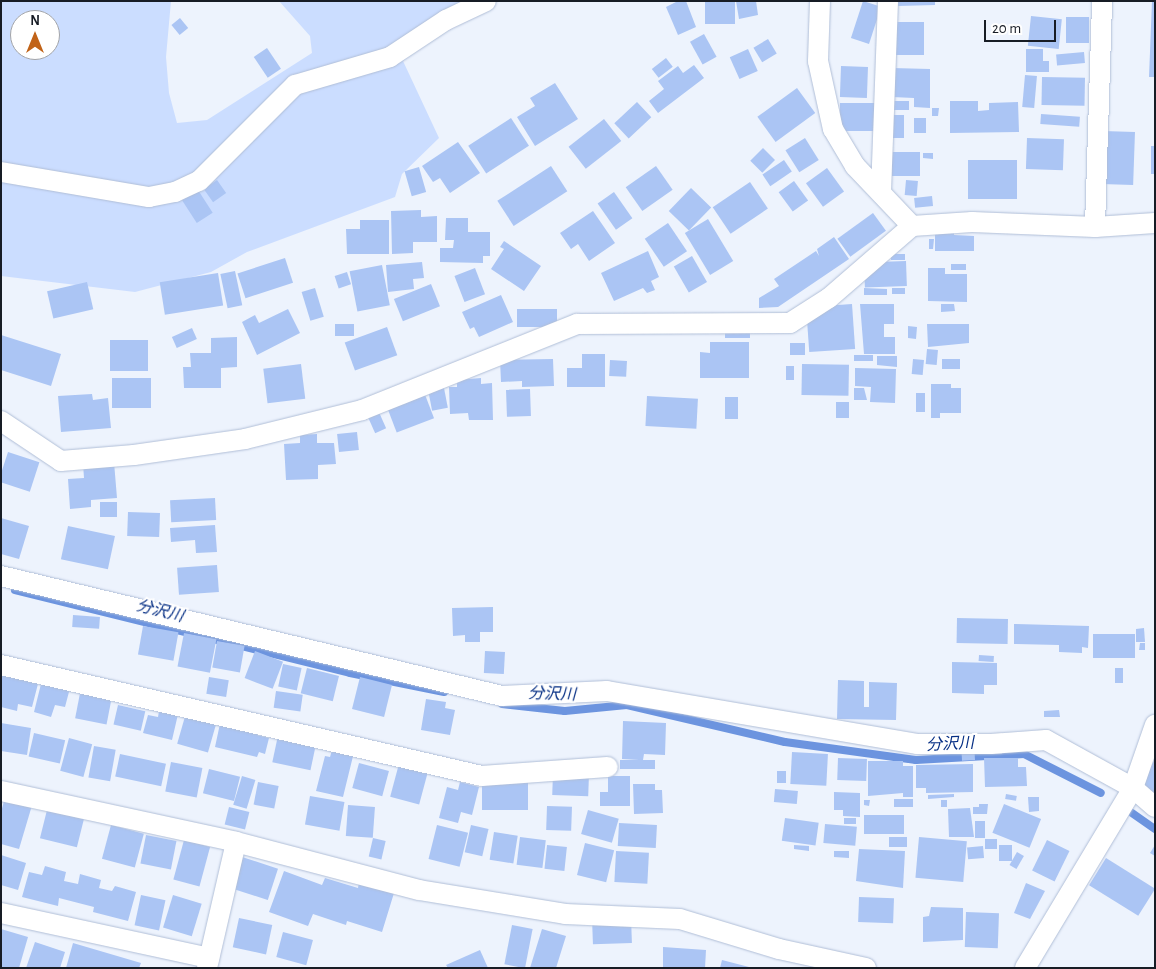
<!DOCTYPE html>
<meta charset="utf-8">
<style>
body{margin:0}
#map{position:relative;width:1156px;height:969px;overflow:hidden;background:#edf3fd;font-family:"Alegreya Sans","Noto Sans JP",sans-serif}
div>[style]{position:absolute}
.green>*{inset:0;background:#cbddff}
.stream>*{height:8px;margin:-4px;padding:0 4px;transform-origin:4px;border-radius:4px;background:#6c94df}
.building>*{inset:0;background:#abc5f4;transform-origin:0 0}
.roads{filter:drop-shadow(0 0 1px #b0bed7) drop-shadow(0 0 1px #b0bed7)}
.street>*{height:20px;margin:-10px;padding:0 10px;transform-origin:10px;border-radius:10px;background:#fff}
span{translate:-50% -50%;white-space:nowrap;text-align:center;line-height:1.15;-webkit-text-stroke:4px #fff;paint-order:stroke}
.water-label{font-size:16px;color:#052e84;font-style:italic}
.frame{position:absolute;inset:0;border:2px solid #171c25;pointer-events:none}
.north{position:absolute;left:10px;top:10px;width:50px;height:50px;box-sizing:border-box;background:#fff;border:1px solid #a2a4a8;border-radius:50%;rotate:0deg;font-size:14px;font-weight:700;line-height:20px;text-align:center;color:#171c25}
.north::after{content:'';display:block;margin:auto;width:18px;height:22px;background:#c16318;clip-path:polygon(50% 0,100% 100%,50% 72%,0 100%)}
.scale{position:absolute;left:984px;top:20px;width:72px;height:22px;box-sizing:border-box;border:2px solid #171c25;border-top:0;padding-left:6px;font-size:15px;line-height:18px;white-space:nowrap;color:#171c25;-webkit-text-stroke:4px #fff;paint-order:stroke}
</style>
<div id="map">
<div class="green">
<i style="clip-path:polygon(evenodd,1px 1px,171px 1px,166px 57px,169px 93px,177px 123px,207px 120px,312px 53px,310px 36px,279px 1px,471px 1px,403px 61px,439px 138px,402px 174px,395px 197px,247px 252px,211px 272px,135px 292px,1px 276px,1px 1px,20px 20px,50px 20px,50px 50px,20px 50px,20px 20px)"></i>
</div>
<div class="stream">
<i style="left:15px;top:590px;width:345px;rotate:13.9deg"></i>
<i style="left:350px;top:673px;width:96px;rotate:11.4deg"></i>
<i style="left:502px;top:704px;width:63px;rotate:6.3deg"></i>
<i style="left:565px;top:711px;width:62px;rotate:-5.5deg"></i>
<i style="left:627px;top:705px;width:162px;rotate:13.2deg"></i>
<i style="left:785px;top:742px;width:132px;rotate:7.8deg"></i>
<i style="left:916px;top:760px;width:108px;rotate:-3.2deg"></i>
<i style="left:1024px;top:754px;width:86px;rotate:26.9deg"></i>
<i style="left:1132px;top:813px;width:28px;rotate:35deg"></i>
</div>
<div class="building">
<i style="clip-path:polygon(678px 1px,686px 1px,696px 27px,678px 35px,666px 7px)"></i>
<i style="left:705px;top:1px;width:30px;height:23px"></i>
<i style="clip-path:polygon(736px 1px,756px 1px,758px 15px,739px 19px)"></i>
<i style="left:863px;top:1px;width:19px;height:39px;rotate:18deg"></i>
<i style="clip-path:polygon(898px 1px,935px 1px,935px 5px,898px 6px)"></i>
<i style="clip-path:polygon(1152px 1px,1155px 1px,1155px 77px,1149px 77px)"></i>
<i style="left:1031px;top:16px;width:31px;height:30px;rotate:6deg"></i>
<i style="left:1066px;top:17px;width:23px;height:26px"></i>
<i style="left:180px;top:18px;width:13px;height:11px;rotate:51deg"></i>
<i style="left:895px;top:22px;width:29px;height:33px"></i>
<i style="left:704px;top:34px;width:26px;height:16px;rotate:61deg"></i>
<i style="left:768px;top:39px;width:17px;height:17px;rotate:59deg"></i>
<i style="left:267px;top:48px;width:25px;height:16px;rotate:56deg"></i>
<i style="left:748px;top:49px;width:24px;height:20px;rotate:66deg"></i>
<i style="clip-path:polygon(1026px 49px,1043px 49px,1043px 61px,1049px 61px,1049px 72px,1026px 72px)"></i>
<i style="left:1084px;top:52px;width:11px;height:28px;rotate:85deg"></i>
<i style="left:666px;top:58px;width:11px;height:18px;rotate:52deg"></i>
<i style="clip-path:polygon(694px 65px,704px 78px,658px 113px,649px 101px,664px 89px,658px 81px,678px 66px,683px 73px)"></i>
<i style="left:841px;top:66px;width:27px;height:31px;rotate:2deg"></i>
<i style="clip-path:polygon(892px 68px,930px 69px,930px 108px,914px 107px,914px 98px,892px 97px)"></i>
<i style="left:1025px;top:75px;width:12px;height:32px;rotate:5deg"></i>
<i style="left:1042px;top:77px;width:43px;height:28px;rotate:1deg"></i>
<i style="clip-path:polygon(555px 83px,578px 119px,535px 146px,517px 117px,535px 106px,530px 98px)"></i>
<i style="left:797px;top:88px;width:31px;height:49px;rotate:54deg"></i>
<i style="left:888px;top:101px;width:21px;height:9px"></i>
<i style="clip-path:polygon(950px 101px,978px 101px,978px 111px,989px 110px,989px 103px,1018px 102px,1019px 132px,950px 133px)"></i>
<i style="left:637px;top:102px;width:21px;height:31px;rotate:47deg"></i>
<i style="left:840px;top:103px;width:35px;height:28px"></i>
<i style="clip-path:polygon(932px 108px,939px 108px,938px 116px,932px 116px)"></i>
<i style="left:1041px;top:114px;width:39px;height:10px;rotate:4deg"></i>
<i style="left:890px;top:115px;width:14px;height:23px"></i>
<i style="left:511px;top:118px;width:33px;height:51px;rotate:57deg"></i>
<i style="left:926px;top:118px;width:15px;height:12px;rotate:90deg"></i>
<i style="left:604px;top:119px;width:28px;height:45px;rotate:52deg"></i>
<i style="left:1103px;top:131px;width:32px;height:53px;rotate:2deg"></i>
<i style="left:805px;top:138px;width:26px;height:23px;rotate:58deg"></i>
<i style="left:1027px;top:138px;width:37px;height:31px;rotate:2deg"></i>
<i style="clip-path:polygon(458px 142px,480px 173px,450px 193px,440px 178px,433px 182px,422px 166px)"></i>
<i style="left:1151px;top:146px;width:4px;height:28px"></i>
<i style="left:763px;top:148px;width:17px;height:18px;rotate:45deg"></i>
<i style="left:892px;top:152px;width:28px;height:24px"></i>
<i style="clip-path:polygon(923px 153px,933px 153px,933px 159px,923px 158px)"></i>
<i style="left:784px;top:160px;width:14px;height:26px;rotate:56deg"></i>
<i style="left:968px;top:160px;width:49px;height:39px"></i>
<i style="left:551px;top:166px;width:30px;height:64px;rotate:57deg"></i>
<i style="left:656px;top:166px;width:29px;height:37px;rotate:55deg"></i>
<i style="left:419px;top:167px;width:26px;height:15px;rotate:74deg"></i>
<i style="left:827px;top:168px;width:29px;height:26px;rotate:54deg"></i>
<i style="left:217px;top:180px;width:16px;height:16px;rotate:55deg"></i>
<i style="left:906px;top:180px;width:12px;height:15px;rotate:5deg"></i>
<i style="left:794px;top:181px;width:24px;height:19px;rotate:54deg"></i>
<i style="left:750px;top:182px;width:32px;height:45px;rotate:56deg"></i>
<i style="left:691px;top:188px;width:28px;height:32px;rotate:44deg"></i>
<i style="left:198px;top:190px;width:27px;height:19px;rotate:57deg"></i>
<i style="left:614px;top:192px;width:32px;height:20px;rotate:55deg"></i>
<i style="left:932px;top:196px;width:10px;height:18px;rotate:84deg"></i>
<i style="clip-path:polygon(421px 210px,421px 217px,437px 216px,437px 242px,413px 242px,413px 253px,392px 254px,391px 211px)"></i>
<i style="clip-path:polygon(593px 211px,615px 243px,589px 261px,578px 244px,571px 249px,560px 233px)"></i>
<i style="left:873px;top:213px;width:22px;height:44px;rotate:54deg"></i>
<i style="clip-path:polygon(446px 218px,468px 218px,468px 232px,490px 232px,490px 256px,483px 256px,483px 263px,440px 262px,440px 248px,453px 248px,454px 240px,445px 240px)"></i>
<i style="left:708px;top:219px;width:49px;height:27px;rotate:59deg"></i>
<i style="clip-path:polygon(360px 220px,389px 220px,389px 254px,347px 254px,346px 229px,360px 229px)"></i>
<i style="left:668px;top:223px;width:34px;height:28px;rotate:56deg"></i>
<i style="clip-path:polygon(935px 227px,954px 227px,954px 235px,974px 236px,974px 251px,935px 251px)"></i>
<i style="clip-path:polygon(834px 237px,849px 259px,778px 307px,759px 308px,759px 298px,779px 286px,774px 279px,816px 251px,819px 256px,817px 249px)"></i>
<i style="clip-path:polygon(929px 239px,934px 239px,933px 249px,929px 249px)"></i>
<i style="clip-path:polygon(504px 241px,541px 266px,524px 291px,491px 269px,504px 249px,500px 247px)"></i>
<i style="clip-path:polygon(648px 251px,659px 277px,651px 281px,655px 290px,647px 293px,643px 288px,614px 301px,601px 273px)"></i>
<i style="left:891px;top:254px;width:14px;height:6px"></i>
<i style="left:692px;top:256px;width:30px;height:21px;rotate:60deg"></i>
<i style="left:285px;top:258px;width:26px;height:50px;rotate:72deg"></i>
<i style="left:906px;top:261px;width:25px;height:42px;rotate:88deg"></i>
<i style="clip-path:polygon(422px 262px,424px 278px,413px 279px,414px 289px,388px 292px,386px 265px)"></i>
<i style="left:951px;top:264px;width:15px;height:6px"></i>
<i style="left:382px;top:265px;width:41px;height:33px;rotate:79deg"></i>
<i style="left:475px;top:268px;width:28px;height:22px;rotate:69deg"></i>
<i style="clip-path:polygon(928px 268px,945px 268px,945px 274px,967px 274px,967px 302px,928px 301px)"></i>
<i style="left:235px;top:271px;width:35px;height:15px;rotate:78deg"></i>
<i style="left:347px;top:272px;width:13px;height:13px;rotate:72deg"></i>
<i style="left:218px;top:273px;width:33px;height:59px;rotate:81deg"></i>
<i style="left:87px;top:282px;width:28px;height:41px;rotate:77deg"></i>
<i style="left:431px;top:284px;width:24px;height:40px;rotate:68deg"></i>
<i style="left:315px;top:288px;width:30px;height:14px;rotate:73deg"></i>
<i style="clip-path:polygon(864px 288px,887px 289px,887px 295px,864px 295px)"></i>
<i style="left:892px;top:288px;width:13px;height:6px"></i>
<i style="clip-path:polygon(501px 295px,513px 322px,479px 337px,474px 327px,470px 329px,462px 312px)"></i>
<i style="left:852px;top:304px;width:45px;height:46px;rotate:86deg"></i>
<i style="clip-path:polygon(860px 304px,894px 304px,894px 324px,884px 324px,884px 337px,895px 337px,895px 354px,864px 354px)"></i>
<i style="clip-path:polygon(941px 304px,954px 304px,955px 311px,941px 312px)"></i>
<i style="clip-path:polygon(288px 309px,300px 333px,257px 355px,242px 322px,255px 315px,259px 323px)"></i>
<i style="left:557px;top:309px;width:18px;height:40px;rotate:90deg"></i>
<i style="left:725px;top:322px;width:25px;height:16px"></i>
<i style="left:335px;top:324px;width:19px;height:12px"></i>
<i style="clip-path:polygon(927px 324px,969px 324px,969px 343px,928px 347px)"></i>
<i style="clip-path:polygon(908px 326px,917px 327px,916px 339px,908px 338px)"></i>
<i style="left:387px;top:327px;width:30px;height:45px;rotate:70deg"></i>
<i style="left:192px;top:328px;width:12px;height:22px;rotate:66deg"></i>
<i style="clip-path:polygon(1px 335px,61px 354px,51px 386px,1px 370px)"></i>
<i style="clip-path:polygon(237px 337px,237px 367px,221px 368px,221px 388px,184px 388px,183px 367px,191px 367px,190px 353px,211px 353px,211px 338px)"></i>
<i style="left:110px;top:340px;width:38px;height:31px"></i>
<i style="clip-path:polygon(710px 342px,749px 342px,749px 378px,700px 378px,700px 352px,710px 353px)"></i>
<i style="left:790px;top:343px;width:15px;height:12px"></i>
<i style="left:927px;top:349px;width:11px;height:15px;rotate:5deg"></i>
<i style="clip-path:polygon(582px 354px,605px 354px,605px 387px,567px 387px,567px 368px,582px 368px)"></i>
<i style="left:854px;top:355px;width:19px;height:6px"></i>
<i style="clip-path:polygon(877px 356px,897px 356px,897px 367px,877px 365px)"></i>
<i style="clip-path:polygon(553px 359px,554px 386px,522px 387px,522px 381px,501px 382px,500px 360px)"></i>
<i style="left:913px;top:359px;width:11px;height:15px;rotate:5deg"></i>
<i style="left:942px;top:359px;width:18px;height:10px"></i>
<i style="left:610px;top:360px;width:17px;height:16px;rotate:3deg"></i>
<i style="left:301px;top:364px;width:35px;height:38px;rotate:83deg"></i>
<i style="left:802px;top:364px;width:47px;height:31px;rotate:1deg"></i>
<i style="left:786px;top:366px;width:8px;height:14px"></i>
<i style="clip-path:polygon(855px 368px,896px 369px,895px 403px,870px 402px,871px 387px,855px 386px)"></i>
<i style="left:112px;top:378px;width:39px;height:30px"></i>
<i style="clip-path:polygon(481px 378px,481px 384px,492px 383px,493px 420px,469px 420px,468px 413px,450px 414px,449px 387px,457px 387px,457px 380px)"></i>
<i style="clip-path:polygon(931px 384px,951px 384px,951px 388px,961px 388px,961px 413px,940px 413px,940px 418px,931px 418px)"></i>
<i style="left:444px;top:388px;width:20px;height:16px;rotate:79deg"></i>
<i style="clip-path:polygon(854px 388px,864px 388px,867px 400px,854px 400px)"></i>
<i style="left:530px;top:389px;width:27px;height:24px;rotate:88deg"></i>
<i style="left:424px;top:392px;width:28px;height:40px;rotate:69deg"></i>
<i style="left:916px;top:393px;width:9px;height:19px"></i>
<i style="clip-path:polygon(92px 394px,93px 400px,108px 398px,111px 428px,61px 432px,58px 396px)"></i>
<i style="left:647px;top:396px;width:51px;height:30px;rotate:3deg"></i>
<i style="left:725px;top:397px;width:13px;height:22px"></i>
<i style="left:836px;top:402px;width:13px;height:16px"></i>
<i style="left:378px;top:410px;width:20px;height:12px;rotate:66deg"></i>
<i style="left:357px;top:432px;width:18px;height:20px;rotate:84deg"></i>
<i style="clip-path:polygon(317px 434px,317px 443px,334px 443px,336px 464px,318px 465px,318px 479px,286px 480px,284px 444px,300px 443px,300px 435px)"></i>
<i style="left:8px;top:452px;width:33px;height:31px;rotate:18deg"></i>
<i style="clip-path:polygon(114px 462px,117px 498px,91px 500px,91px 507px,70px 509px,68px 479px,84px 478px,83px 464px)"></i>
<i style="left:215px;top:498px;width:22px;height:45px;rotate:87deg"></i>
<i style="left:100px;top:502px;width:17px;height:15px"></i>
<i style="left:128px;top:512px;width:32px;height:24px;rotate:2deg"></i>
<i style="clip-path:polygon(1px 518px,29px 526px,19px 559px,1px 554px)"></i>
<i style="clip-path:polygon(215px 525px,217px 552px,196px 553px,195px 540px,171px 542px,170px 528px)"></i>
<i style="left:68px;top:526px;width:48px;height:34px;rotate:12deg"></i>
<i style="left:217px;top:565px;width:27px;height:40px;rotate:86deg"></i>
<i style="clip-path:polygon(493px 607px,493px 632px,480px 632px,480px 642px,465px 642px,465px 635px,453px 636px,452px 608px)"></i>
<i style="left:73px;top:615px;width:27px;height:12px;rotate:4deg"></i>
<i style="left:957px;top:618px;width:51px;height:25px;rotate:1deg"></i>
<i style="clip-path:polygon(1014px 624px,1089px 626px,1088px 648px,1082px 647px,1082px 653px,1059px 652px,1059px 645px,1014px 644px)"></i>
<i style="left:143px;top:626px;width:36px;height:29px;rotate:10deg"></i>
<i style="clip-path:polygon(1144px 628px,1145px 642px,1136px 642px,1136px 629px)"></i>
<i style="left:184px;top:633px;width:33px;height:34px;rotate:11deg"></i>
<i style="left:1093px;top:634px;width:42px;height:24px"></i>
<i style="left:217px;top:641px;width:28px;height:27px;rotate:10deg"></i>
<i style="clip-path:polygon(1140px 643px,1145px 643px,1145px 650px,1139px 650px)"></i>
<i style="left:255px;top:651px;width:30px;height:29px;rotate:21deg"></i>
<i style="left:485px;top:651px;width:20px;height:22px;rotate:3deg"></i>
<i style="left:979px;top:655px;width:15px;height:6px;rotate:4deg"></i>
<i style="clip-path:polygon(952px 662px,997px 663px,997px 685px,984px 685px,984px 694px,952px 693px)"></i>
<i style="left:283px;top:664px;width:19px;height:23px;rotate:12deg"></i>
<i style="left:307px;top:668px;width:33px;height:26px;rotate:14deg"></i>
<i style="left:1115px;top:668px;width:8px;height:15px"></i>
<i style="clip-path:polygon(1px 671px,39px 680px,32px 707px,18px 704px,17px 711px,1px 707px)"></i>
<i style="left:209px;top:677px;width:20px;height:17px;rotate:9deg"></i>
<i style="left:360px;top:677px;width:33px;height:33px;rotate:14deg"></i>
<i style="clip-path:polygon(42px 680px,70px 688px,65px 707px,55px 705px,51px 717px,34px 712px)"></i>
<i style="clip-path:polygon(838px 680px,864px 681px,864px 707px,869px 707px,869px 682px,897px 683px,896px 720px,837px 719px)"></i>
<i style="left:82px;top:683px;width:32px;height:36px;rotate:11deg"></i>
<i style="left:276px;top:691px;width:27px;height:17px;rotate:8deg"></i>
<i style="clip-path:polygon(426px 699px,446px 702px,445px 708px,455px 710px,450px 735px,421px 730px)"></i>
<i style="left:118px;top:705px;width:28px;height:20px;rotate:13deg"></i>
<i style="clip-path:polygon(160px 705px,179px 710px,172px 740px,143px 733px,148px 715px,158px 717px)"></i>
<i style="clip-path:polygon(1059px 710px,1060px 717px,1044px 717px,1044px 711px)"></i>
<i style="left:186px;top:713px;width:32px;height:32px;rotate:16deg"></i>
<i style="clip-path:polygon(221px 719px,258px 728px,257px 735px,269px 738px,265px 754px,259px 752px,257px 757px,215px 747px)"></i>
<i style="clip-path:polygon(623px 721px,666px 723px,665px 755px,644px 754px,643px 760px,655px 760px,655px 769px,620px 769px,620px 760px,639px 760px,622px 759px)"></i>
<i style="clip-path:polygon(1px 723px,31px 728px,27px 755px,1px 751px)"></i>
<i style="left:280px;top:726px;width:39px;height:37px;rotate:12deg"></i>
<i style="left:34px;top:733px;width:32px;height:24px;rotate:13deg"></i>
<i style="left:69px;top:738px;width:24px;height:34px;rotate:15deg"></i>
<i style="left:974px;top:741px;width:19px;height:13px;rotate:87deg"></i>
<i style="clip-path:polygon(334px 743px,355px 748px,343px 797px,316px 791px,325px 756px,330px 757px)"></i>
<i style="left:94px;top:746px;width:22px;height:32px;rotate:10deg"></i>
<i style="left:792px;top:752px;width:36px;height:32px;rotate:3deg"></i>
<i style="left:120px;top:754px;width:47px;height:23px;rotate:12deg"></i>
<i style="left:838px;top:758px;width:29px;height:22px;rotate:2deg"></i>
<i style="clip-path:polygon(984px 758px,1018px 758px,1018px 767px,1026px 767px,1027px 786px,985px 787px)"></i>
<i style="clip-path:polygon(1155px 759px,1155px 799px,1138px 790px)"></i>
<i style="left:400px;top:760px;width:30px;height:38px;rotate:15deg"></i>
<i style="clip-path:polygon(868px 761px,903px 761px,903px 766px,913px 766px,913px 797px,903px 797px,903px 793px,868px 796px)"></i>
<i style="left:171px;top:762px;width:32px;height:30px;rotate:11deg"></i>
<i style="left:359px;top:763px;width:31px;height:26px;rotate:15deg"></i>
<i style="clip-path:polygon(973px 764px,973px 792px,926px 793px,926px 788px,916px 788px,916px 765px)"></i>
<i style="left:209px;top:769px;width:32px;height:25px;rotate:14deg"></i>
<i style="left:777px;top:771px;width:9px;height:12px"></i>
<i style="left:553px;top:773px;width:36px;height:22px;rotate:2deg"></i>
<i style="left:242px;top:776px;width:14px;height:30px;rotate:17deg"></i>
<i style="clip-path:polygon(608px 776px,630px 776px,630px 806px,600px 806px,600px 792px,608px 792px)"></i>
<i style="left:482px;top:777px;width:46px;height:33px"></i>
<i style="left:258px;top:782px;width:21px;height:23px;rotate:11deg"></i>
<i style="clip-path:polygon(460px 782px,479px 787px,472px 815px,461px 812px,458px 823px,439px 818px,447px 787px,458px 790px)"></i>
<i style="clip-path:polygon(633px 784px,655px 784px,655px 790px,662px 790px,663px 813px,634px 814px)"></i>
<i style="left:775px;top:789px;width:23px;height:13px;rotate:5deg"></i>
<i style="clip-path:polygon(834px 792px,860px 793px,860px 817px,843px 816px,843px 810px,834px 810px)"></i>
<i style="clip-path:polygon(6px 794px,33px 802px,19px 849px,1px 844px,1px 812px)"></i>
<i style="clip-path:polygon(954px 794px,954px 797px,928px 799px,928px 795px)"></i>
<i style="left:1006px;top:794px;width:11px;height:5px;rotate:10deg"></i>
<i style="left:310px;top:796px;width:35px;height:29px;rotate:10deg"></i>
<i style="clip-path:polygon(1028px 797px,1039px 797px,1039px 811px,1029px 812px)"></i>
<i style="left:913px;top:799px;width:8px;height:19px;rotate:90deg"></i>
<i style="clip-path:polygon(864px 800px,870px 800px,869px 806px,864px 805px)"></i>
<i style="left:941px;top:800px;width:6px;height:7px"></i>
<i style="clip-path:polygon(979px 804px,988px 804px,987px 814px,973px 814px,973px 807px,979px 807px)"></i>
<i style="left:1004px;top:804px;width:40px;height:31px;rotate:22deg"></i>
<i style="left:348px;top:805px;width:27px;height:31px;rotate:4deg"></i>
<i style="left:547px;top:806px;width:25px;height:24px;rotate:2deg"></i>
<i style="left:229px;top:807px;width:21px;height:18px;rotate:14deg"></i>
<i style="clip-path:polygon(970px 808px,974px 837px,949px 837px,948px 809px)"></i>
<i style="left:47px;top:810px;width:38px;height:29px;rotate:14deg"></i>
<i style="left:588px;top:810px;width:32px;height:25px;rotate:16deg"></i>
<i style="left:864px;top:815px;width:40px;height:19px"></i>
<i style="left:785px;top:818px;width:34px;height:23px;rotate:8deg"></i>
<i style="left:844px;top:818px;width:12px;height:6px"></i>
<i style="left:975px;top:821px;width:10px;height:17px"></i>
<i style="left:619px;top:823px;width:38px;height:23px;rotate:3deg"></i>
<i style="left:825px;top:824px;width:32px;height:19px;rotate:5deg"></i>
<i style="left:111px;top:825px;width:34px;height:35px;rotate:15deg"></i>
<i style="left:437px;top:825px;width:32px;height:35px;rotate:14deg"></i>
<i style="left:471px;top:825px;width:18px;height:28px;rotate:13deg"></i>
<i style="left:494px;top:832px;width:24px;height:28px;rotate:9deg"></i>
<i style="left:146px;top:835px;width:31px;height:29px;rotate:11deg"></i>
<i style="left:520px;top:837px;width:26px;height:28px;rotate:7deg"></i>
<i style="left:889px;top:837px;width:18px;height:10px"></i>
<i style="left:919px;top:837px;width:48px;height:41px;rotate:5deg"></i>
<i style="left:373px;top:838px;width:13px;height:19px;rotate:13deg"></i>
<i style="left:997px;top:839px;width:10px;height:12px;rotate:90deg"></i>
<i style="left:184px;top:840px;width:27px;height:41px;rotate:15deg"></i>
<i style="left:1047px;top:840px;width:25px;height:34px;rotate:26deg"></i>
<i style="left:585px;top:843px;width:30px;height:33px;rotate:14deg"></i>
<i style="left:547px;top:845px;width:20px;height:24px;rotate:6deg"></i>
<i style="clip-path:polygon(794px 845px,809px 846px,809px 851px,794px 849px)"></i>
<i style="left:999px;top:845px;width:13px;height:16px"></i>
<i style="clip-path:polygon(1155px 845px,1155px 856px,1150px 853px)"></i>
<i style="left:983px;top:846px;width:12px;height:16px;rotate:85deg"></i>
<i style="clip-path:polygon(859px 849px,905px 851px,903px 888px,856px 881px)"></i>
<i style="left:616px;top:851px;width:33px;height:31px;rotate:3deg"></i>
<i style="clip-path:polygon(834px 851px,849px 851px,849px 858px,834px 857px)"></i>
<i style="left:1017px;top:852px;width:8px;height:15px;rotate:30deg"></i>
<i style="clip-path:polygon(1px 855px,26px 863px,18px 890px,1px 885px)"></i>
<i style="left:239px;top:856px;width:41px;height:33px;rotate:18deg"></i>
<i style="left:1106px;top:858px;width:58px;height:32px;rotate:32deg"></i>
<i style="clip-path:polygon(45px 866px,66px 872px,64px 881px,78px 884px,80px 874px,101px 880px,99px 888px,112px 891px,115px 886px,136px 892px,128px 921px,93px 912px,94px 907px,59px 898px,58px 906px,22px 897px,29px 872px,42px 875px)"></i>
<i style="clip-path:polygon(284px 871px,322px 885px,325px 878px,358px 888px,359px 882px,394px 893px,382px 932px,347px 921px,346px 925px,313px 914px,308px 926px,269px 912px)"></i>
<i style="clip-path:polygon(1026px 883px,1045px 891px,1030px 919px,1014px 913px)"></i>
<i style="left:141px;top:895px;width:25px;height:31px;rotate:12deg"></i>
<i style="left:173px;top:895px;width:30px;height:34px;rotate:17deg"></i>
<i style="left:859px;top:897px;width:35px;height:25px;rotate:2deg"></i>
<i style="clip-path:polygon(931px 907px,963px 908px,963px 940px,923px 942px,923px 917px,929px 916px)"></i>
<i style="left:966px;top:912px;width:33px;height:35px;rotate:2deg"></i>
<i style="left:631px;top:917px;width:26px;height:39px;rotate:88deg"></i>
<i style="left:239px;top:918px;width:34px;height:30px;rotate:12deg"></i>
<i style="left:512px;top:925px;width:21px;height:40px;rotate:11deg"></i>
<i style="clip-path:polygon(1px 929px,28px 937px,19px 968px,1px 968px)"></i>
<i style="clip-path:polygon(542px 929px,566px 936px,556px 968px,530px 968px)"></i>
<i style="left:283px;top:932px;width:31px;height:26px;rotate:15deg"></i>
<i style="clip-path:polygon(35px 942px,65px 952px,60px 968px,26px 968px)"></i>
<i style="clip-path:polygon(73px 943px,141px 963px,139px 968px,66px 968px)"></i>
<i style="clip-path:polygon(663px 947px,706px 950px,705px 968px,663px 968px)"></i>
<i style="clip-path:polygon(480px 950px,488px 968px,448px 968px,446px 965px)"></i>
<i style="clip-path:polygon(722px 960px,749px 967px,749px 968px,720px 968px)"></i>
</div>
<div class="roads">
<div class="street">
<i style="left:820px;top:1px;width:60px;rotate:91.9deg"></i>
<i style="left:818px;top:61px;width:70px;rotate:77.6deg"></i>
<i style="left:833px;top:129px;width:43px;rotate:59.3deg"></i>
<i style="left:855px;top:166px;width:83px;rotate:46.5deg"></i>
<i style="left:1px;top:172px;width:150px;rotate:9.6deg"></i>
<i style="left:149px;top:197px;width:26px;rotate:-11deg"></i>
<i style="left:175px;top:192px;width:26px;rotate:-25deg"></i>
<i style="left:199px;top:181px;width:136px;rotate:-45deg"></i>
<i style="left:295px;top:85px;width:99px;rotate:-16.4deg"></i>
<i style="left:390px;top:57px;width:67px;rotate:-33.5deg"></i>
<i style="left:446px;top:20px;width:44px;rotate:-25.4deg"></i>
<i style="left:881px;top:192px;width:191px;rotate:-87.9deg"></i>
<i style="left:1095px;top:227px;width:226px;rotate:-88.2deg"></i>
<i style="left:1px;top:421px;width:72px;rotate:33.7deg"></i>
<i style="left:61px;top:461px;width:73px;rotate:-4.7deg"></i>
<i style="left:134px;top:455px;width:112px;rotate:-8.2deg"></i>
<i style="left:245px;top:439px;width:121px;rotate:-13.9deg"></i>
<i style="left:362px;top:410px;width:232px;rotate:-21.8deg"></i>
<i style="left:577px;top:324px;width:213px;rotate:-0.3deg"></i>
<i style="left:790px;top:323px;width:46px;rotate:-32.7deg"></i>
<i style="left:829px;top:298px;width:110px;rotate:-40.9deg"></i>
<i style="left:912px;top:226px;width:60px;rotate:-3.8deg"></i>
<i style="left:972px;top:222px;width:123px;rotate:2.3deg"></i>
<i style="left:1095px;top:227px;width:60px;rotate:-3.8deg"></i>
<i style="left:1px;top:576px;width:515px;rotate:13.47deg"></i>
<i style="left:502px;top:696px;width:105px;rotate:-2.7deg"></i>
<i style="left:607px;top:691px;width:314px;rotate:9.7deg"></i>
<i style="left:917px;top:744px;width:74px"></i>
<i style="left:991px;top:744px;width:55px;rotate:-4.2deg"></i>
<i style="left:1046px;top:740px;width:99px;rotate:28.9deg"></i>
<i style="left:1133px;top:788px;width:29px;rotate:41deg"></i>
<i style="left:1px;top:665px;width:493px;rotate:13deg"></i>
<i style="left:481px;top:776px;width:127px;rotate:-4.1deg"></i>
<i style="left:1px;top:791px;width:240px;rotate:12.2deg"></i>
<i style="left:1px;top:913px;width:213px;rotate:12.2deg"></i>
<i style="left:207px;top:968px;width:129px;rotate:-77deg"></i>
<i style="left:236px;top:842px;width:189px;rotate:14.7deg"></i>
<i style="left:419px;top:890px;width:148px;rotate:9.3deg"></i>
<i style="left:565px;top:914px;width:115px;rotate:2.5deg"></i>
<i style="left:680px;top:919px;width:103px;rotate:16.9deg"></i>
<i style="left:779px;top:949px;width:89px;rotate:12.3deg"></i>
<i style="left:1025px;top:968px;width:210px;rotate:-59deg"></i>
<i style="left:1133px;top:788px;width:67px;rotate:-70.8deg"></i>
</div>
</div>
<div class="water-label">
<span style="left:160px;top:611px;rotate:14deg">分沢川</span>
<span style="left:552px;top:694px;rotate:2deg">分沢川</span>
<span style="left:950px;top:744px;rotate:-3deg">分沢川</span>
</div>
<div class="frame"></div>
<div class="north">N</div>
<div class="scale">20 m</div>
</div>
